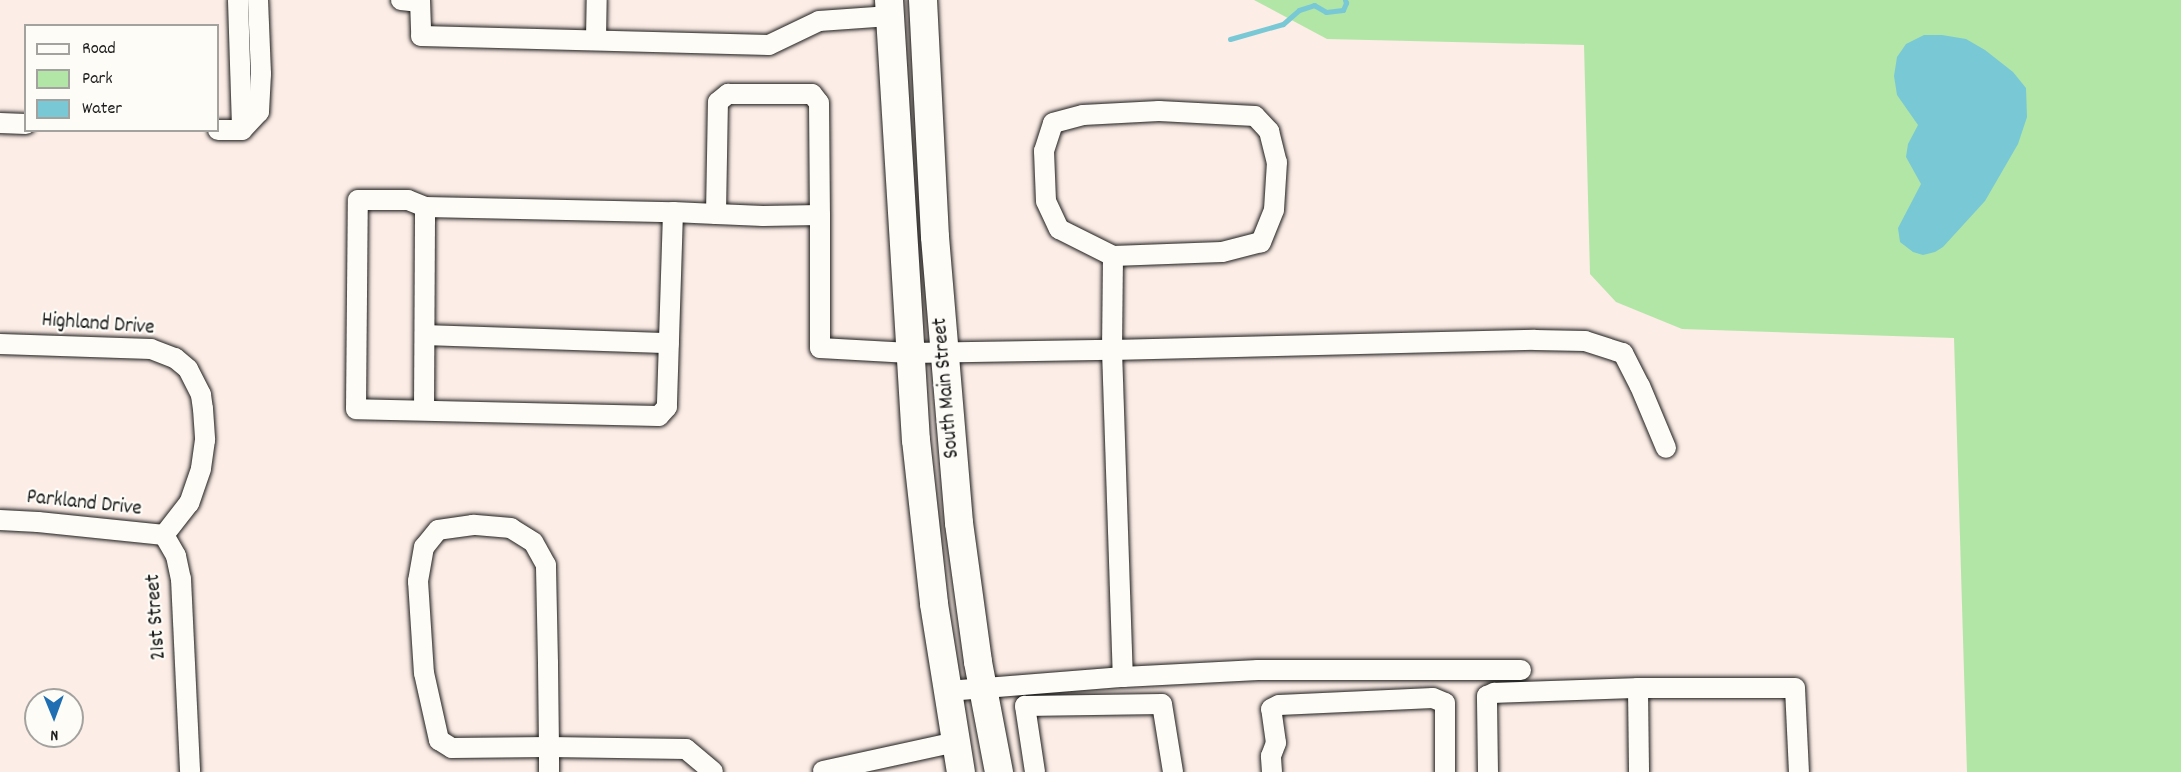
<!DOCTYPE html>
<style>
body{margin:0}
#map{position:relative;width:2181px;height:772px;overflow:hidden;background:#fcede6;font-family:Dekko,sans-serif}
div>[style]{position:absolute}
.green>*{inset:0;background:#b2e6a7}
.water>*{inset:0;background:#79c8d5}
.stream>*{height:5px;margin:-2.5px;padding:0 2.5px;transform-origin:2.5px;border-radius:2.5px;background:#79c8d5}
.roads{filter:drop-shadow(0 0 2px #1c1c1c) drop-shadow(0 0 2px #1c1c1c)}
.minor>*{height:20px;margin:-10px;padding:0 10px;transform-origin:10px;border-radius:10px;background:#fdfcf7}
.highway>*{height:28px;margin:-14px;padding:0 14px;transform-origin:14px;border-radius:14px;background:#fdfcf7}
span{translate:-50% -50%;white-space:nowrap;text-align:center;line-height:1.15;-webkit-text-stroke:4.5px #fdfcf7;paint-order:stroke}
.street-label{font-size:21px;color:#1c1c1c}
.legend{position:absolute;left:24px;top:24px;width:195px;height:108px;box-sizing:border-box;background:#fdfcf7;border:2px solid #a3a29f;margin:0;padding:8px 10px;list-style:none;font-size:18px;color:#1c1c1c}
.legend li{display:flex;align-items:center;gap:12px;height:30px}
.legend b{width:30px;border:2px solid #a3a29f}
.north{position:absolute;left:24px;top:688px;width:60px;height:60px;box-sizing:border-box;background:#fdfcf7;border:2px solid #a3a29f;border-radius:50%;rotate:179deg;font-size:16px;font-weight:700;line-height:24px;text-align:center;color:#1c1c1c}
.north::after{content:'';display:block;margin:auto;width:21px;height:27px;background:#1f6fb2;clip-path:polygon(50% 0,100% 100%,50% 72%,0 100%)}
</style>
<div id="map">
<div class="green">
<i style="clip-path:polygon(1254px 0,2181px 0,2181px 772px,1967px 772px,1954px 338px,1682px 329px,1616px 302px,1590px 274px,1584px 45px,1327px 39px)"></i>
</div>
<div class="water">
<i style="clip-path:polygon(1924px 35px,1942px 35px,1966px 39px,1985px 50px,2013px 72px,2026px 88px,2027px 117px,2018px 144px,1985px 201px,1943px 247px,1935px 252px,1923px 255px,1913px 252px,1900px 242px,1898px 228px,1921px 184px,1906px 157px,1908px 144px,1918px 125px,1897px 95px,1894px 76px,1897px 57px,1906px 44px)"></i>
</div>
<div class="stream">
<i style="left:1230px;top:39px;width:55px;rotate:-15.8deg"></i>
<i style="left:1283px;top:24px;width:21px;rotate:-41deg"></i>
<i style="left:1299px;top:10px;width:16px;rotate:-18deg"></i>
<i style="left:1314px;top:5px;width:14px;rotate:30deg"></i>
<i style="left:1326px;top:12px;width:17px;rotate:-7deg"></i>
<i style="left:1343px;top:10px;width:8px;rotate:-67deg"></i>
<i style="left:1346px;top:3px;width:3px;rotate:-108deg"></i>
</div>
<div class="roads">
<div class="minor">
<i style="left:238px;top:0;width:130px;rotate:88.2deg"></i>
<i style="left:401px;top:0;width:19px;rotate:6deg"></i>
<i style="left:420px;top:0;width:36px;rotate:88deg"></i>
<i style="left:421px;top:36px;width:348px;rotate:1.5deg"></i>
<i style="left:769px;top:45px;width:55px;rotate:-25.6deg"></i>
<i style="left:819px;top:21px;width:71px;rotate:-4deg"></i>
<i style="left:596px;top:39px;width:39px;rotate:-89deg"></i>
<i style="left:0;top:123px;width:26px;rotate:2deg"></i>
<i style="left:218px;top:130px;width:24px"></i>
<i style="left:242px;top:130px;width:25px;rotate:-47deg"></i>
<i style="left:259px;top:112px;width:38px;rotate:-87deg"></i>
<i style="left:261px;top:74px;width:74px;rotate:-92.3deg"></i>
<i style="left:673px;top:212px;width:195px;rotate:91.8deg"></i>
<i style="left:667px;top:407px;width:12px;rotate:132deg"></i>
<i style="left:659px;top:416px;width:303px;rotate:-178.7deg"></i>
<i style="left:356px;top:409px;width:209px;rotate:-89.5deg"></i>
<i style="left:358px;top:200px;width:50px"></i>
<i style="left:408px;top:200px;width:18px;rotate:22deg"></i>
<i style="left:425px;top:207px;width:248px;rotate:1.2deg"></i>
<i style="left:673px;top:212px;width:43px;rotate:2.7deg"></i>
<i style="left:820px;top:215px;width:57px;rotate:179deg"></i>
<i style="left:763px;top:216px;width:47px;rotate:-177.6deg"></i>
<i style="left:716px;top:214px;width:112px;rotate:-89deg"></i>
<i style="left:718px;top:102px;width:13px;rotate:-39deg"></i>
<i style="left:728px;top:94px;width:84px"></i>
<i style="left:812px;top:94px;width:11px;rotate:52deg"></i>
<i style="left:819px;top:103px;width:112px;rotate:89.5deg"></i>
<i style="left:820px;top:215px;width:133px;rotate:90deg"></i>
<i style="left:820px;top:348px;width:90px;rotate:3.2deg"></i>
<i style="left:910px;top:353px;width:202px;rotate:-0.9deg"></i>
<i style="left:1112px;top:350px;width:327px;rotate:88.1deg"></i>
<i style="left:1113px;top:256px;width:60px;rotate:-153.4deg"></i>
<i style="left:1059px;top:229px;width:31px;rotate:-115deg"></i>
<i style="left:1046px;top:201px;width:50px;rotate:-92.3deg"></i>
<i style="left:1044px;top:151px;width:29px;rotate:-72deg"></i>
<i style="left:1053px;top:123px;width:31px;rotate:-15deg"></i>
<i style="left:1083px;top:115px;width:76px;rotate:-3deg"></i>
<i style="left:1159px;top:111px;width:96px;rotate:3deg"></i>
<i style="left:1255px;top:116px;width:21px;rotate:47deg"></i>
<i style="left:1269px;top:131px;width:32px;rotate:76deg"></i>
<i style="left:1277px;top:162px;width:48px;rotate:93.6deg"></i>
<i style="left:1274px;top:210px;width:35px;rotate:112deg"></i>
<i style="left:1261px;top:242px;width:40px;rotate:165.6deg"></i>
<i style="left:1222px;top:252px;width:109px;rotate:177.9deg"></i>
<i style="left:1113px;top:256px;width:94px;rotate:90.6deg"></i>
<i style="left:1112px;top:350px;width:423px;rotate:-1.4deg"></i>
<i style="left:1535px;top:340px;width:50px;rotate:1.1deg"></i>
<i style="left:1585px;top:341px;width:40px;rotate:18deg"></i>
<i style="left:1623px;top:353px;width:37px;rotate:63deg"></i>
<i style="left:1640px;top:386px;width:67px;rotate:67.2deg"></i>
<i style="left:426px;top:335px;width:243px;rotate:1.9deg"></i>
<i style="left:0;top:344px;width:151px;rotate:1.9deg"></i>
<i style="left:151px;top:349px;width:26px;rotate:21deg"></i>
<i style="left:175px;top:358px;width:17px;rotate:40deg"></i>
<i style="left:188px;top:369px;width:29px;rotate:63deg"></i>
<i style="left:201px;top:395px;width:14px;rotate:82deg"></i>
<i style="left:203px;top:409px;width:31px;rotate:86deg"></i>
<i style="left:205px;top:440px;width:29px;rotate:98deg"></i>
<i style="left:201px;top:469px;width:36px;rotate:109deg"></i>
<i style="left:189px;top:503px;width:41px;rotate:128deg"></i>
<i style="left:424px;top:410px;width:203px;rotate:-89.7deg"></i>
<i style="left:0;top:520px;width:38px;rotate:3deg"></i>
<i style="left:38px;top:522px;width:127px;rotate:5.9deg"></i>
<i style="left:164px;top:535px;width:24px;rotate:60deg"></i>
<i style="left:176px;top:556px;width:24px;rotate:78deg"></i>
<i style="left:181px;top:579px;width:193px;rotate:87.3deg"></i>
<i style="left:1638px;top:688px;width:157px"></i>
<i style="left:1795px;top:688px;width:84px;rotate:87.3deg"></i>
<i style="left:948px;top:691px;width:176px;rotate:-4.6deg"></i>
<i style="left:1123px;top:677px;width:135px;rotate:-3deg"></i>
<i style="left:1258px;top:670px;width:263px"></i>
<i style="left:823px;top:771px;width:136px;rotate:-12.3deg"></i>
<i style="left:549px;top:772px;width:25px;rotate:-90deg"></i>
<i style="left:549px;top:747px;width:84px;rotate:-90.7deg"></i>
<i style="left:548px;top:663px;width:98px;rotate:-91.2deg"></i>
<i style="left:546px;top:565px;width:26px;rotate:-119deg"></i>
<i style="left:533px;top:542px;width:26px;rotate:-148deg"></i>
<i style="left:511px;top:528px;width:38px;rotate:-175deg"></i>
<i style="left:473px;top:525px;width:35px;rotate:172deg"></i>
<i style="left:438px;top:530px;width:22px;rotate:129deg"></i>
<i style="left:424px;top:547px;width:35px;rotate:100deg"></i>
<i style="left:418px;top:581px;width:92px;rotate:86.3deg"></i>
<i style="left:424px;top:673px;width:69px;rotate:77.4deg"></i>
<i style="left:439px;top:740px;width:15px;rotate:32deg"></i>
<i style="left:452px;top:748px;width:97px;rotate:-0.6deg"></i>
<i style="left:549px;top:747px;width:137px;rotate:0.8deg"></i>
<i style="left:686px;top:749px;width:35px;rotate:40deg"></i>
<i style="left:1035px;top:772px;width:67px;rotate:-98.6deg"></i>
<i style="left:1025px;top:706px;width:137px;rotate:-0.8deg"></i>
<i style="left:1162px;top:704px;width:69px;rotate:80.8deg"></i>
<i style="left:1272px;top:772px;width:16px;rotate:-94deg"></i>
<i style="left:1271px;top:756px;width:14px;rotate:-69deg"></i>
<i style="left:1276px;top:743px;width:34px;rotate:-98deg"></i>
<i style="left:1271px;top:709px;width:9px;rotate:-27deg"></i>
<i style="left:1279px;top:705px;width:154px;rotate:-2.6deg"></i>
<i style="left:1433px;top:698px;width:13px;rotate:23deg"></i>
<i style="left:1445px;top:703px;width:69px;rotate:90deg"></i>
<i style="left:1488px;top:772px;width:76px;rotate:-90.8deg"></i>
<i style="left:1487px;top:696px;width:8px;rotate:-23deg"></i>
<i style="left:1494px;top:693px;width:144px;rotate:-2deg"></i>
<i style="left:1638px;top:688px;width:84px;rotate:89.3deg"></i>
</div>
<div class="highway">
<i style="left:889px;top:0;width:441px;rotate:86.5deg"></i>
<i style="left:916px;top:440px;width:165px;rotate:83.7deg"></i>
<i style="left:934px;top:604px;width:170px;rotate:80.9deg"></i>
<i style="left:923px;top:0;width:237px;rotate:87.1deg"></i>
<i style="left:935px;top:237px;width:287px;rotate:85.2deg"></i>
<i style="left:959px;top:523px;width:140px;rotate:82.2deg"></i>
<i style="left:978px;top:662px;width:112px;rotate:79.2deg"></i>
</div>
</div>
<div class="street-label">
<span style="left:98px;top:325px;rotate:4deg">Highland Drive</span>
<span style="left:947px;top:388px;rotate:-95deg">South Main Street</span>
<span style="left:84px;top:504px;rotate:6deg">Parkland Drive</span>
<span style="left:157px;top:617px;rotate:-94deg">21st Street</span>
</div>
<ul class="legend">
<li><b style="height:8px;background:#fdfcf7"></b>Road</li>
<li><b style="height:16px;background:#b2e6a7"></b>Park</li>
<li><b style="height:16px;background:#79c8d5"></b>Water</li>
</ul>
<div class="north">N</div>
</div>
